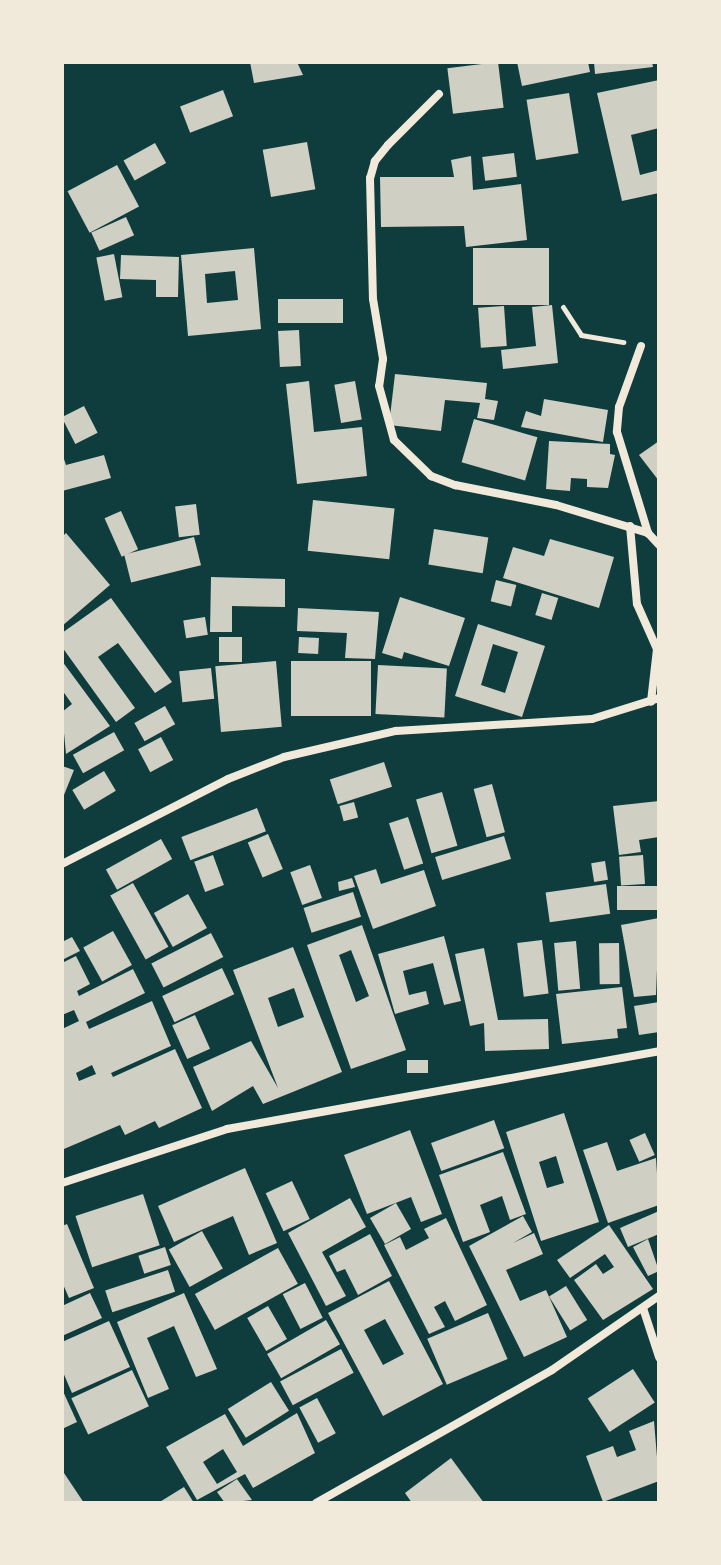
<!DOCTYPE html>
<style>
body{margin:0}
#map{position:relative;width:721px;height:1565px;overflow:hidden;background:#0f3d3e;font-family:Ubuntu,sans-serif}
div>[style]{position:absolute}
.building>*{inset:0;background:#cfcfc3;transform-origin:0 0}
.path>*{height:5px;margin:-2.5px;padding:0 2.5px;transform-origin:2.5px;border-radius:2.5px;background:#f1e9da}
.minor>*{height:8px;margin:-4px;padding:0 4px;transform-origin:4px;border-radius:4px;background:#f1e9da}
span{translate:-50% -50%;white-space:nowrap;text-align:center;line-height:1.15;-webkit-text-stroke:7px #f1e9da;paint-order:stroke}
.frame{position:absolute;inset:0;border:64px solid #f1e9da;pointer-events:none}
</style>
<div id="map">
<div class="building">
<i style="clip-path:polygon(250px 62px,297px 62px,303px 75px,254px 83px)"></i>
<i style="left:498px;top:62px;width:46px;height:51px;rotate:83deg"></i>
<i style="clip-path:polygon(517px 62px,588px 62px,590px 72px,522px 86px)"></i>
<i style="clip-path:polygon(594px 62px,652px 62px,653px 67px,595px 74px)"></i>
<i style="clip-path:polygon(659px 80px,659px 128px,631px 135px,640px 175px,659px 170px,659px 193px,622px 201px,597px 93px)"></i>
<i style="left:223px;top:90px;width:28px;height:46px;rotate:69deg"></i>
<i style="left:569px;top:93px;width:61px;height:43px;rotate:81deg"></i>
<i style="left:307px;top:142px;width:48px;height:45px;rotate:80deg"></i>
<i style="left:155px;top:143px;width:23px;height:36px;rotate:61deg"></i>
<i style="left:514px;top:153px;width:24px;height:32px;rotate:83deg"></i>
<i style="clip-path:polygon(471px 156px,473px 190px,521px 184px,527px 240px,466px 247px,464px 226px,381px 227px,380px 177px,454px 177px,451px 160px)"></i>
<i style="left:117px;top:165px;width:47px;height:56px;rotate:62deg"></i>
<i style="left:126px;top:217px;width:20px;height:38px;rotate:66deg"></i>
<i style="clip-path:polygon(evenodd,254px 248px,261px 329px,188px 336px,181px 255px,254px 248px,235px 271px,238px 300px,207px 303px,205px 274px,235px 271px)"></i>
<i style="left:473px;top:248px;width:76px;height:57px"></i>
<i style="left:114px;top:254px;width:44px;height:18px;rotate:79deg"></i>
<i style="clip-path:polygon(121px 255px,179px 257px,178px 297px,156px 297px,156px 280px,120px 279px)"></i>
<i style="left:343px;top:299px;width:24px;height:65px;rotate:90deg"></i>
<i style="clip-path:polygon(552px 305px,558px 363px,503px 369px,501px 350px,536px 346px,532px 307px)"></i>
<i style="left:504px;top:306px;width:40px;height:26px;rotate:86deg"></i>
<i style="left:299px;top:330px;width:36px;height:21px;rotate:87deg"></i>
<i style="clip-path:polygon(395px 374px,487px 383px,485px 399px,498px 401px,494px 420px,477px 418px,480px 403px,445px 400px,441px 431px,389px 425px)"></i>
<i style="clip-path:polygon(309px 381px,314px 432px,362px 427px,367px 476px,297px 484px,286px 384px)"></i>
<i style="left:355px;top:381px;width:39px;height:21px;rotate:80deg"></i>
<i style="clip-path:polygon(544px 399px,608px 410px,603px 442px,521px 427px,526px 411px,541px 416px)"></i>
<i style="left:84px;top:406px;width:30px;height:25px;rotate:63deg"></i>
<i style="left:474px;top:419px;width:66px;height:45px;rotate:16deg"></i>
<i style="clip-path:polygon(549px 441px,610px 444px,610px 454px,615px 455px,608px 488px,587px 487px,587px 479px,571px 478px,570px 491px,546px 489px)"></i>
<i style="clip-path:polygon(659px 441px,659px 481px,639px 455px)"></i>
<i style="clip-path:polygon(62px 453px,66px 465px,104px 455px,111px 478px,62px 491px)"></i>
<i style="left:313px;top:500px;width:82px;height:51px;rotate:6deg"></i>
<i style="left:196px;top:504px;width:31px;height:21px;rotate:83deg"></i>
<i style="left:121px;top:511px;width:42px;height:18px;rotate:66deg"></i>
<i style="left:434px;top:529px;width:55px;height:36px;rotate:9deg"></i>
<i style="clip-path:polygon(66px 533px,110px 585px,62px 626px,62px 537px)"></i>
<i style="left:194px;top:537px;width:29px;height:72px;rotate:76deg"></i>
<i style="clip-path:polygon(550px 539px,614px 557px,599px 608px,503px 578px,513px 547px,544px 556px)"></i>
<i style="clip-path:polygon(211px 577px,285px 579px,285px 607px,232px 606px,232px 632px,210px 632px)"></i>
<i style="left:496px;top:580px;width:21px;height:22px;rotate:14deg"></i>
<i style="left:542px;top:593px;width:17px;height:23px;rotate:17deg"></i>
<i style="clip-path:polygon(400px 597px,465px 618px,449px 666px,404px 652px,402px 659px,382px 653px)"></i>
<i style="clip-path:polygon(111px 598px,172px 682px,155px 693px,118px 643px,98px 657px,135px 708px,116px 722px,62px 647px,62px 633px)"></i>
<i style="clip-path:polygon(298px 608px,379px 612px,375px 659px,345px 658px,347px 633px,297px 631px)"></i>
<i style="left:205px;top:617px;width:18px;height:22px;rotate:81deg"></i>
<i style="clip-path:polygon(evenodd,478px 624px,545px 646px,522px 717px,455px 696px,478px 624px,493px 644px,518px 652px,505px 693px,481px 685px,493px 644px)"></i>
<i style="left:242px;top:637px;width:25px;height:23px;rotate:90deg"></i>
<i style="left:299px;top:637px;width:20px;height:16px;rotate:3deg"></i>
<i style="clip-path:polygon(62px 661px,110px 726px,66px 754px,62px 712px,72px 704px,62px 690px)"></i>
<i style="left:276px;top:661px;width:66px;height:61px;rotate:85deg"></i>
<i style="left:371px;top:661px;width:55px;height:80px;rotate:90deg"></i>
<i style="left:378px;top:665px;width:69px;height:49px;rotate:3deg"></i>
<i style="left:211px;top:668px;width:31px;height:32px;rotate:84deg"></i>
<i style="left:165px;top:706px;width:21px;height:35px;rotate:61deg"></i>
<i style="left:114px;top:732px;width:21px;height:47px;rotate:61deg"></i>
<i style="left:161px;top:737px;width:26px;height:26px;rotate:62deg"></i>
<i style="left:384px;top:762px;width:26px;height:57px;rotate:72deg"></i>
<i style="clip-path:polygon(62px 766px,74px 770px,62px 800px)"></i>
<i style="left:104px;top:771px;width:23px;height:37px;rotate:59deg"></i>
<i style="left:492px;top:784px;width:50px;height:19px;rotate:75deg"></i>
<i style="left:442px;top:792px;width:56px;height:27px;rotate:74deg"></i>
<i style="clip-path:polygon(659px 801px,659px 837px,639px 840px,641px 852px,619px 855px,613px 806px)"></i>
<i style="left:354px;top:802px;width:16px;height:15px;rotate:75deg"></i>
<i style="left:257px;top:808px;width:25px;height:81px;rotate:69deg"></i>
<i style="left:408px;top:817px;width:49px;height:20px;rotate:72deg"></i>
<i style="left:268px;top:834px;width:38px;height:22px;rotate:67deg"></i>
<i style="left:504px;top:836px;width:24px;height:72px;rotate:73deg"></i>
<i style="left:161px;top:839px;width:23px;height:63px;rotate:61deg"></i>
<i style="left:213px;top:855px;width:32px;height:20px;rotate:70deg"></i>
<i style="left:643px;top:855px;width:29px;height:24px;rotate:86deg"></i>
<i style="left:605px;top:861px;width:19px;height:14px;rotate:81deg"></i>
<i style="left:310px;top:865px;width:35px;height:21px;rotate:70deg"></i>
<i style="clip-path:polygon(376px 869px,381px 884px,424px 870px,436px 906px,373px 929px,354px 876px)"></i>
<i style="clip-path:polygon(352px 878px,355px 887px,339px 891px,338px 882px)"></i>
<i style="left:133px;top:883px;width:73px;height:26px;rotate:61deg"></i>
<i style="left:606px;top:884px;width:30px;height:61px;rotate:82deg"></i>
<i style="left:659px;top:886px;width:24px;height:42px;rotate:90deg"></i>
<i style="left:353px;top:892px;width:26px;height:52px;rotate:72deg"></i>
<i style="left:188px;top:894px;width:39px;height:39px;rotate:61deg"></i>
<i style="clip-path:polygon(659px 918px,656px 995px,634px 997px,621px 925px)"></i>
<i style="clip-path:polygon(evenodd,362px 925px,406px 1050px,351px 1069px,307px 945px,362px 925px,351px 950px,369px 996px,356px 1002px,339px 955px,351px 950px)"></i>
<i style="left:113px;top:931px;width:39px;height:34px;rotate:61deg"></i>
<i style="left:211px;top:933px;width:27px;height:67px;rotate:63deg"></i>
<i style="clip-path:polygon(444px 936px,461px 1001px,444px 1005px,433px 963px,403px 971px,409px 995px,426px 991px,429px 1004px,395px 1014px,378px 954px)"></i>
<i style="clip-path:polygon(72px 937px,80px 951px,62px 960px,62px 942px)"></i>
<i style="left:542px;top:940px;width:54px;height:25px;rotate:83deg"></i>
<i style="left:576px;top:941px;width:48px;height:22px;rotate:85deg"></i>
<i style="left:619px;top:943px;width:41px;height:20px;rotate:89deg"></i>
<i style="clip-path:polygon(evenodd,293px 947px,342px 1072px,263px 1104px,253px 1086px,212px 1111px,193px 1067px,251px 1041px,278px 1088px,233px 970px,293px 947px,294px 988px,304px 1017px,278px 1027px,268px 998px,294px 988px)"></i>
<i style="clip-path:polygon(484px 948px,498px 1020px,548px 1019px,549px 1049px,485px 1051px,484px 1023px,470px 1026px,455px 954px)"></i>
<i style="clip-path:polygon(evenodd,76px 956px,90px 984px,77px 991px,79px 996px,133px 969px,145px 993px,86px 1022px,89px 1029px,152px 1001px,171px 1046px,111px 1073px,113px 1077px,175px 1049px,202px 1108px,159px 1128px,155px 1121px,125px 1135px,120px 1125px,64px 1149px,62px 1029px,79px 1021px,74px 1010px,62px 1015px,62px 963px,76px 956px,92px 1065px,96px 1074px,79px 1081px,76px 1073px,92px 1065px)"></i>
<i style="left:222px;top:968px;width:29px;height:66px;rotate:65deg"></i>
<i style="clip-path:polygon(622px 987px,627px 1028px,617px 1029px,618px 1038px,562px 1044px,556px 994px)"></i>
<i style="clip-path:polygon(659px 1002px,659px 1032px,639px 1035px,634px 1006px)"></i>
<i style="left:195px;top:1015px;width:37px;height:25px;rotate:66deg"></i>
<i style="left:428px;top:1060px;width:13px;height:21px;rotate:90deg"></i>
<i style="clip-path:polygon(evenodd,564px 1113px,599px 1222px,541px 1241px,506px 1132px,564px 1113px,556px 1156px,564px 1183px,547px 1188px,539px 1162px,556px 1156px)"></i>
<i style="left:494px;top:1120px;width:30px;height:67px;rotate:70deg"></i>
<i style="clip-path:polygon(410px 1130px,442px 1214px,421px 1222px,411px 1197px,367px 1214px,344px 1155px)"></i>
<i style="left:645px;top:1133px;width:24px;height:17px;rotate:66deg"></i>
<i style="clip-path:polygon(607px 1142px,617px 1171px,656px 1158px,659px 1205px,608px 1223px,583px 1150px)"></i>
<i style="clip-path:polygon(503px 1152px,526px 1214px,510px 1220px,502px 1196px,480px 1205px,490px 1232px,463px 1242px,439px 1175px)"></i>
<i style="clip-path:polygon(245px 1168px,277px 1243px,249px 1255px,233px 1216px,174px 1242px,158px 1206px)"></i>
<i style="left:292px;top:1181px;width:42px;height:29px;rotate:65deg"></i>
<i style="left:143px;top:1194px;width:54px;height:71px;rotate:72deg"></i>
<i style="clip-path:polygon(350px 1198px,366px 1227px,322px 1252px,346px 1296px,326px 1306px,288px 1233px)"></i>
<i style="left:396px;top:1203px;width:30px;height:30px;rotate:60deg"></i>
<i style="clip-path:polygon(659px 1211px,659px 1234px,628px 1247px,620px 1228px)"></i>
<i style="clip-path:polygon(523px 1216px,532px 1232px,513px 1243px,534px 1233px,543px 1254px,506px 1270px,520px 1301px,546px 1290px,567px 1337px,524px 1357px,469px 1246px)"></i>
<i style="clip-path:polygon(446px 1218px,487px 1305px,455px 1321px,445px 1301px,434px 1307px,445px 1327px,429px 1334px,384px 1245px,400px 1237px,406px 1250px,429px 1238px,424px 1229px)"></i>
<i style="clip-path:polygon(67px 1224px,94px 1288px,69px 1298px,62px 1282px,62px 1226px)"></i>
<i style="clip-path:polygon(609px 1225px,653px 1289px,603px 1320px,574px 1280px,596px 1264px,603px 1274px,614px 1267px,605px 1254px,570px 1278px,557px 1260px)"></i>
<i style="left:202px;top:1231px;width:43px;height:38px;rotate:61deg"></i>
<i style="clip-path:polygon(370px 1234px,392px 1276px,358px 1295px,345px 1269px,337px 1272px,329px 1256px)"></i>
<i style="clip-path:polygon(648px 1239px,659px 1271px,648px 1276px,633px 1247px)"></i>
<i style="left:165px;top:1247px;width:19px;height:28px;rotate:72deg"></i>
<i style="left:278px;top:1248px;width:41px;height:95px;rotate:61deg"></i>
<i style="left:168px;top:1270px;width:23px;height:66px;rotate:72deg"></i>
<i style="clip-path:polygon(evenodd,389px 1281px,443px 1384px,383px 1416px,328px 1313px,389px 1281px,385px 1319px,404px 1354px,383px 1365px,364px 1330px,385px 1319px)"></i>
<i style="left:305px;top:1283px;width:39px;height:25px;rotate:63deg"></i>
<i style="left:566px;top:1286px;width:40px;height:20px;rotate:58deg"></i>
<i style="clip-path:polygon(90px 1293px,102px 1318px,62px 1336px,62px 1306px)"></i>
<i style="clip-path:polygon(184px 1293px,217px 1369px,196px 1377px,174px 1326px,147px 1338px,169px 1389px,148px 1398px,117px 1322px)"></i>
<i style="left:268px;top:1306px;width:38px;height:24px;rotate:60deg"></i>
<i style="left:488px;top:1313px;width:50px;height:66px;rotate:67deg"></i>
<i style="left:326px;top:1320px;width:28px;height:68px;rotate:60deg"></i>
<i style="clip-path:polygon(109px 1321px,130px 1367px,72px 1393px,62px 1370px,62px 1342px)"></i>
<i style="left:341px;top:1349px;width:27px;height:69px;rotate:62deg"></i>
<i style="left:633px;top:1369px;width:40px;height:54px;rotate:57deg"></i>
<i style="left:132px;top:1370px;width:40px;height:67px;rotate:65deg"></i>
<i style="left:271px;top:1382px;width:34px;height:51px;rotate:58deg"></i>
<i style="clip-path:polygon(62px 1389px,77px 1422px,62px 1429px)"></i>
<i style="left:317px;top:1398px;width:40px;height:20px;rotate:62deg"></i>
<i style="clip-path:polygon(evenodd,297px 1413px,315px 1453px,253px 1488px,245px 1474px,197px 1500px,166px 1447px,225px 1414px,243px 1446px,297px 1413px,223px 1449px,237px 1472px,217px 1484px,203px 1462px,223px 1449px)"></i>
<i style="clip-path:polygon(654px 1421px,659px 1481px,603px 1502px,586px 1456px,613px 1446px,617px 1457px,636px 1450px,629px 1431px)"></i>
<i style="clip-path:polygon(451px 1458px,484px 1503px,412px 1503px,405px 1493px)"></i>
<i style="clip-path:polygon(62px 1470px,84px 1503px,62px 1503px)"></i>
<i style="clip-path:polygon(237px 1479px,252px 1500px,225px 1503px,217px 1492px)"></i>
<i style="clip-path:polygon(184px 1487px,194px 1503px,158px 1503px)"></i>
</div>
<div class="path">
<i style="left:563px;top:307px;width:33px;rotate:57deg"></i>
<i style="left:581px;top:335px;width:43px;rotate:9.5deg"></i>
</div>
<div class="minor">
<i style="left:439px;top:94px;width:72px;rotate:135deg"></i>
<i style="left:388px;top:145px;width:21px;rotate:129deg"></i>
<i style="left:375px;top:161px;width:18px;rotate:106deg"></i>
<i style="left:370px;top:178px;width:121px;rotate:88.6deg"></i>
<i style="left:373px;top:299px;width:61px;rotate:80.5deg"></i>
<i style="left:383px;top:359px;width:27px;rotate:98deg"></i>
<i style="left:379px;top:386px;width:56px;rotate:74.5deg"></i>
<i style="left:394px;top:440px;width:52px;rotate:44.2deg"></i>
<i style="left:431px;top:476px;width:26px;rotate:21deg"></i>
<i style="left:455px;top:485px;width:103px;rotate:11.2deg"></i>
<i style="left:556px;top:505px;width:96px;rotate:16.9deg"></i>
<i style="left:641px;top:346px;width:65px;rotate:109.8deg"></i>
<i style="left:619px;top:407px;width:25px;rotate:95deg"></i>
<i style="left:617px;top:432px;width:106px;rotate:72.9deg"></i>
<i style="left:648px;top:533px;width:16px;rotate:47deg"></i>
<i style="left:630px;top:526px;width:78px;rotate:84.9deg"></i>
<i style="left:637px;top:604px;width:49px;rotate:66deg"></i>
<i style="left:657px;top:649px;width:53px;rotate:96.5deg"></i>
<i style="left:62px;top:864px;width:186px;rotate:-27.1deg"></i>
<i style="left:228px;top:779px;width:60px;rotate:-21.4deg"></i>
<i style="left:284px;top:757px;width:115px;rotate:-13.1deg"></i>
<i style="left:396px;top:731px;width:196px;rotate:-3.5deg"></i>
<i style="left:592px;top:719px;width:70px;rotate:-17.4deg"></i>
<i style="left:62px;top:1183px;width:174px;rotate:-18.1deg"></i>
<i style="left:227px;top:1129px;width:439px;rotate:-10.2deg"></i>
<i style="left:643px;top:1308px;width:52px;rotate:71.9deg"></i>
<i style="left:316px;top:1503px;width:271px;rotate:-29.4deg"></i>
<i style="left:552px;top:1370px;width:130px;rotate:-34.7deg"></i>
</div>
<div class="frame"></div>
</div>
